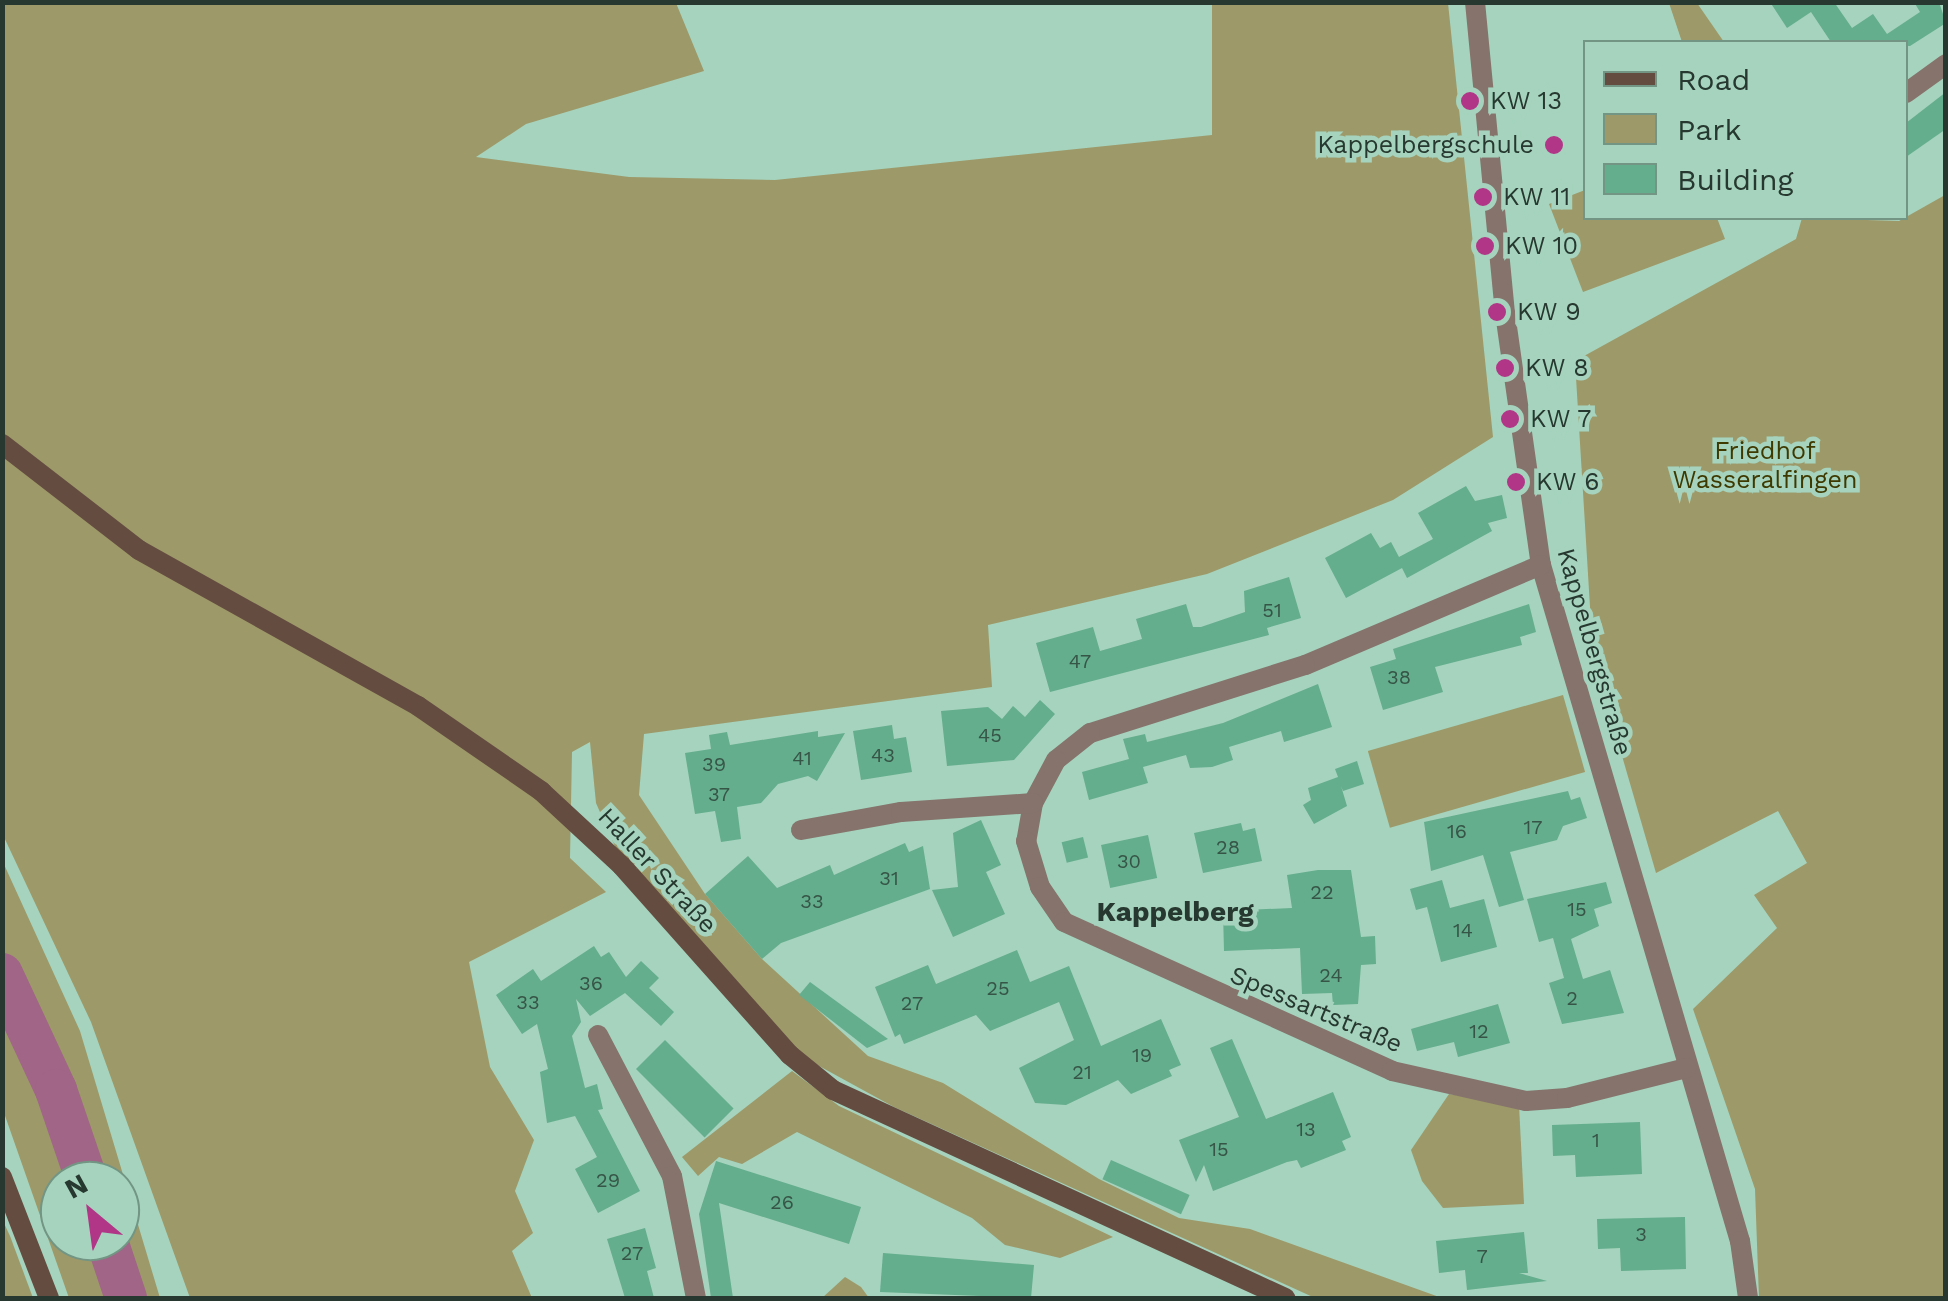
<!DOCTYPE html>
<meta charset="utf-8">
<style>
body{margin:0}
#map{position:relative;width:1948px;height:1301px;overflow:hidden;background:#a5d3bd;font-family:"Work Sans",sans-serif}
div>[style]{position:absolute}
.green>*{inset:0;background:#9d9969;transform-origin:0 0}
.river>*{height:42px;margin:-21px;padding:0 21px;transform-origin:21px;border-radius:21px;background:#a06587}
.building>*{inset:0;background:#64ad8d;transform-origin:0 0}
.street>*{height:20px;margin:-10px;padding:0 10px;transform-origin:10px;border-radius:10px;background:#85736c}
.secondary>*{height:20px;margin:-10px;padding:0 10px;transform-origin:10px;border-radius:10px;background:#654c41}
.dots>*{width:28px;height:28px;translate:-50% -50%;box-sizing:border-box;border:5px solid #a5d3bd;border-radius:50%}
span{translate:-50% -50%;white-space:nowrap;text-align:center;line-height:1.15;-webkit-text-stroke:9px #a5d3bd;paint-order:stroke}
.number-label{font-size:20px;color:#365546}
.number-label span{-webkit-text-stroke-width:0}
.poi-label{font-size:25px;color:#26382f}
.left{translate:0 -50%;text-align:left}
.right{translate:-100% -50%;text-align:right}
.park-label{font-size:25px;color:#3e3901}
.street-label{font-size:25px;color:#26382f}
.neighbourhood-label{font-size:28px;color:#26382f;font-weight:700}
.frame{position:absolute;inset:0;border:5px solid #26382f;pointer-events:none}
.legend{position:absolute;left:1583px;top:40px;width:325px;height:180px;box-sizing:border-box;background:#a5d3bd;border:2px solid #729584;margin:0;padding:12px 18px;list-style:none;font-size:30px;color:#26382f}
.legend li{display:flex;align-items:center;gap:20px;height:50px}
.legend b{width:50px;border:2px solid #729584}
.north{position:absolute;left:40px;top:1161px;width:100px;height:100px;box-sizing:border-box;background:#a5d3bd;border:2px solid #729584;border-radius:50%;rotate:331deg;font-size:28px;font-weight:700;line-height:40px;text-align:center;color:#26382f}
.north::after{content:'';display:block;margin:auto;width:35px;height:45px;background:#b13687;clip-path:polygon(50% 0,100% 100%,50% 72%,0 100%)}
</style>
<div id="map">
<div class="green">
<i style="clip-path:polygon(3px 3px,676px 3px,704px 71px,526px 124px,476px 157px,629px 177px,775px 180px,1212px 135px,1212px 3px,1448px 3px,1493px 437px,1393px 500px,1207px 574px,988px 625px,992px 687px,644px 734px,639px 795px,705px 894px,762px 959px,868px 1056px,943px 1083px,1099px 1179px,1179px 1218px,1250px 1229px,1442px 1298px,1315px 1298px,894px 1107px,799px 1055px,617px 851px,596px 803px,590px 742px,572px 752px,570px 858px,606px 892px,469px 962px,490px 1067px,534px 1140px,515px 1191px,533px 1233px,512px 1251px,532px 1298px,190px 1298px,91px 1022px,3px 835px)"></i>
<i style="clip-path:polygon(1697px 3px,1724px 42px,1682px 42px,1669px 3px)"></i>
<i style="clip-path:polygon(1585px 190px,1586px 218px,1717px 218px,1725px 239px,1583px 292px,1549px 204px)"></i>
<i style="clip-path:polygon(1945px 195px,1945px 1298px,1759px 1298px,1755px 1189px,1693px 1009px,1777px 928px,1754px 895px,1807px 863px,1778px 811px,1656px 873px,1593px 656px,1575px 361px,1796px 239px,1802px 218px,1899px 221px)"></i>
<i style="left:1563px;top:695px;width:80px;height:203px;rotate:74deg"></i>
<i style="clip-path:polygon(evenodd,2px 860px,80px 1031px,160px 1298px,69px 1298px,3px 1110px,2px 860px,60px 1181px,120px 1181px,120px 1241px,60px 1241px,60px 1181px)"></i>
<i style="clip-path:polygon(792px 1071px,839px 1106px,1113px 1237px,1060px 1258px,1005px 1245px,972px 1218px,797px 1132px,742px 1164px,719px 1157px,698px 1176px,682px 1157px)"></i>
<i style="clip-path:polygon(1449px 1094px,1519px 1105px,1524px 1204px,1443px 1208px,1422px 1181px,1411px 1150px)"></i>
<i style="clip-path:polygon(2px 1219px,10px 1236px,33px 1298px,3px 1298px)"></i>
<i style="clip-path:polygon(845px 1277px,861px 1287px,869px 1298px,822px 1298px)"></i>
</div>
<div class="river">
<i style="left:2px;top:974px;width:128px;rotate:65deg"></i>
<i style="left:56px;top:1090px;width:96px;rotate:71.2deg"></i>
<i style="left:107px;top:1241px;width:60px;rotate:71.6deg"></i>
</div>
<div class="building">
<i style="clip-path:polygon(1770px 2px,1834px 2px,1852px 28px,1873px 14px,1887px 34px,1920px 12px,1914px 2px,1939px 2px,1946px 23px,1910px 46px,1831px 42px,1811px 12px,1787px 28px)"></i>
<i style="clip-path:polygon(1946px 92px,1946px 129px,1906px 157px,1906px 123px)"></i>
<i style="clip-path:polygon(1466px 486px,1475px 501px,1502px 495px,1507px 518px,1488px 523px,1492px 531px,1407px 578px,1402px 568px,1346px 598px,1325px 558px,1371px 533px,1380px 548px,1391px 542px,1399px 557px,1433px 539px,1418px 513px)"></i>
<i style="clip-path:polygon(1289px 577px,1301px 618px,1267px 628px,1269px 635px,1050px 692px,1036px 643px,1093px 627px,1100px 651px,1142px 639px,1136px 619px,1186px 604px,1193px 627px,1201px 627px,1245px 612px,1244px 591px)"></i>
<i style="clip-path:polygon(1529px 604px,1536px 632px,1520px 637px,1522px 645px,1435px 667px,1443px 692px,1383px 710px,1370px 667px,1396px 659px,1393px 649px)"></i>
<i style="clip-path:polygon(1318px 684px,1332px 727px,1284px 742px,1281px 731px,1229px 747px,1233px 760px,1212px 767px,1190px 768px,1186px 755px,1143px 767px,1148px 783px,1089px 800px,1082px 772px,1129px 759px,1123px 739px,1145px 734px,1147px 742px,1223px 723px)"></i>
<i style="clip-path:polygon(1040px 700px,1055px 714px,1014px 760px,947px 766px,941px 711px,988px 707px,1002px 719px,1013px 706px,1025px 717px)"></i>
<i style="clip-path:polygon(892px 725px,894px 739px,906px 737px,912px 772px,861px 780px,853px 731px)"></i>
<i style="clip-path:polygon(818px 731px,818px 737px,845px 733px,817px 781px,808px 776px,778px 784px,761px 803px,737px 807px,741px 839px,721px 842px,715px 811px,695px 814px,685px 753px,711px 749px,709px 735px,727px 732px,730px 745px)"></i>
<i style="clip-path:polygon(1357px 761px,1364px 784px,1343px 791px,1341px 786px,1347px 806px,1314px 824px,1303px 805px,1311px 800px,1308px 788px,1338px 777px,1335px 769px)"></i>
<i style="clip-path:polygon(1568px 791px,1571px 800px,1580px 797px,1587px 818px,1563px 826px,1557px 840px,1510px 852px,1524px 900px,1499px 907px,1483px 855px,1431px 871px,1424px 822px)"></i>
<i style="clip-path:polygon(981px 820px,1001px 865px,986px 872px,1005px 914px,953px 937px,932px 890px,958px 887px,953px 833px)"></i>
<i style="clip-path:polygon(1241px 823px,1243px 831px,1255px 828px,1262px 861px,1203px 873px,1194px 833px)"></i>
<i style="left:1148px;top:835px;width:44px;height:48px;rotate:78deg"></i>
<i style="left:1083px;top:837px;width:21px;height:22px;rotate:76deg"></i>
<i style="clip-path:polygon(905px 843px,909px 852px,923px 846px,930px 889px,781px 943px,762px 959px,705px 894px,748px 856px,777px 888px,830px 865px,834px 875px)"></i>
<i style="clip-path:polygon(1318px 870px,1351px 870px,1361px 937px,1375px 936px,1376px 964px,1361px 965px,1358px 1004px,1333px 1005px,1332px 993px,1302px 994px,1300px 948px,1224px 951px,1223px 911px,1292px 908px,1287px 875px)"></i>
<i style="clip-path:polygon(1442px 880px,1450px 908px,1484px 899px,1497px 947px,1441px 962px,1427px 907px,1416px 910px,1410px 889px)"></i>
<i style="clip-path:polygon(1606px 882px,1612px 903px,1594px 909px,1599px 926px,1571px 939px,1583px 979px,1610px 970px,1624px 1013px,1562px 1024px,1549px 983px,1564px 978px,1553px 938px,1539px 942px,1527px 899px)"></i>
<i style="clip-path:polygon(594px 946px,601px 957px,609px 952px,626px 977px,641px 961px,659px 978px,649px 988px,674px 1012px,661px 1026px,625px 993px,590px 1016px,576px 999px,581px 1022px,572px 1036px,585px 1088px,597px 1084px,603px 1109px,598px 1110px,640px 1191px,598px 1213px,575px 1169px,597px 1157px,575px 1116px,547px 1123px,540px 1072px,548px 1069px,537px 1024px,522px 1034px,496px 995px,533px 969px,541px 981px)"></i>
<i style="clip-path:polygon(1017px 950px,1030px 982px,1069px 966px,1101px 1046px,1161px 1019px,1181px 1065px,1169px 1070px,1172px 1076px,1131px 1094px,1118px 1080px,1066px 1105px,1035px 1103px,1019px 1068px,1074px 1040px,1059px 1002px,990px 1031px,976px 1015px,904px 1044px,900px 1034px,895px 1037px,875px 987px,928px 965px,936px 984px)"></i>
<i style="clip-path:polygon(810px 982px,888px 1039px,867px 1048px,799px 995px)"></i>
<i style="clip-path:polygon(1498px 1004px,1510px 1043px,1458px 1057px,1454px 1042px,1417px 1051px,1411px 1029px)"></i>
<i style="clip-path:polygon(1232px 1039px,1266px 1119px,1333px 1092px,1351px 1137px,1342px 1141px,1346px 1150px,1301px 1168px,1297px 1160px,1287px 1162px,1213px 1191px,1204px 1165px,1196px 1182px,1179px 1140px,1239px 1117px,1210px 1048px)"></i>
<i style="left:665px;top:1040px;width:97px;height:41px;rotate:45deg"></i>
<i style="clip-path:polygon(1640px 1122px,1642px 1174px,1576px 1177px,1575px 1155px,1553px 1156px,1552px 1125px)"></i>
<i style="left:1111px;top:1160px;width:86px;height:21px;rotate:24deg"></i>
<i style="clip-path:polygon(716px 1161px,861px 1207px,849px 1244px,719px 1203px,733px 1298px,711px 1298px,699px 1214px)"></i>
<i style="clip-path:polygon(1685px 1217px,1686px 1269px,1621px 1271px,1620px 1248px,1598px 1249px,1597px 1219px)"></i>
<i style="clip-path:polygon(645px 1228px,656px 1268px,647px 1271px,654px 1298px,625px 1298px,607px 1239px)"></i>
<i style="clip-path:polygon(1524px 1232px,1528px 1273px,1519px 1273px,1547px 1281px,1467px 1290px,1465px 1270px,1439px 1273px,1436px 1241px)"></i>
<i style="clip-path:polygon(883px 1253px,1034px 1265px,1031px 1298px,880px 1292px)"></i>
</div>
<div class="street">
<i style="left:1475px;top:2px;width:312px;rotate:84.5deg"></i>
<i style="left:1505px;top:313px;width:255px;rotate:81.9deg"></i>
<i style="left:1541px;top:565px;width:705px;rotate:73.6deg"></i>
<i style="left:1740px;top:1241px;width:58px;rotate:82deg"></i>
<i style="left:1906px;top:93px;width:49px;rotate:-35.9deg"></i>
<i style="left:1541px;top:565px;width:256px;rotate:157deg"></i>
<i style="left:1305px;top:665px;width:225px;rotate:162.4deg"></i>
<i style="left:1090px;top:733px;width:43px;rotate:141.5deg"></i>
<i style="left:1056px;top:760px;width:49px;rotate:118.1deg"></i>
<i style="left:1033px;top:803px;width:39px;rotate:100deg"></i>
<i style="left:1026px;top:841px;width:48px;rotate:73.1deg"></i>
<i style="left:1040px;top:887px;width:42px;rotate:55.6deg"></i>
<i style="left:1064px;top:922px;width:360px;rotate:24.4deg"></i>
<i style="left:1392px;top:1071px;width:137px;rotate:12.6deg"></i>
<i style="left:1526px;top:1101px;width:41px;rotate:-4.2deg"></i>
<i style="left:1567px;top:1098px;width:123px;rotate:-14.1deg"></i>
<i style="left:801px;top:830px;width:102px;rotate:-10.2deg"></i>
<i style="left:901px;top:812px;width:132px;rotate:-3.9deg"></i>
<i style="left:598px;top:1035px;width:159px;rotate:62.3deg"></i>
<i style="left:672px;top:1176px;width:124px;rotate:78.9deg"></i>
</div>
<div class="secondary">
<i style="left:2px;top:444px;width:173px;rotate:37.7deg"></i>
<i style="left:139px;top:550px;width:320px;rotate:29.2deg"></i>
<i style="left:418px;top:706px;width:150px;rotate:34.6deg"></i>
<i style="left:541px;top:791px;width:110px;rotate:42.8deg"></i>
<i style="left:622px;top:866px;width:253px;rotate:48.4deg"></i>
<i style="left:790px;top:1055px;width:55px;rotate:39.1deg"></i>
<i style="left:833px;top:1090px;width:498px;rotate:24.7deg"></i>
<i style="left:2px;top:1177px;width:130px;rotate:68.8deg"></i>
</div>
<div class="dots">
<i style="left:1470px;top:101px;background:#b13687"></i>
<i style="left:1554px;top:145px;background:#b13687"></i>
<i style="left:1483px;top:197px;background:#b13687"></i>
<i style="left:1485px;top:246px;background:#b13687"></i>
<i style="left:1497px;top:312px;background:#b13687"></i>
<i style="left:1505px;top:368px;background:#b13687"></i>
<i style="left:1510px;top:419px;background:#b13687"></i>
<i style="left:1516px;top:482px;background:#b13687"></i>
</div>
<div class="number-label">
<span style="left:1272px;top:610px">51</span>
<span style="left:1080px;top:661px">47</span>
<span style="left:1399px;top:677px">38</span>
<span style="left:990px;top:735px">45</span>
<span style="left:883px;top:755px">43</span>
<span style="left:802px;top:758px">41</span>
<span style="left:714px;top:764px">39</span>
<span style="left:719px;top:794px">37</span>
<span style="left:1533px;top:827px">17</span>
<span style="left:1457px;top:831px">16</span>
<span style="left:1228px;top:847px">28</span>
<span style="left:1129px;top:861px">30</span>
<span style="left:889px;top:878px">31</span>
<span style="left:1322px;top:892px">22</span>
<span style="left:812px;top:901px">33</span>
<span style="left:1577px;top:909px">15</span>
<span style="left:1463px;top:930px">14</span>
<span style="left:1331px;top:975px">24</span>
<span style="left:591px;top:983px">36</span>
<span style="left:998px;top:988px">25</span>
<span style="left:1572px;top:998px">2</span>
<span style="left:528px;top:1002px">33</span>
<span style="left:912px;top:1003px">27</span>
<span style="left:1479px;top:1031px">12</span>
<span style="left:1142px;top:1055px">19</span>
<span style="left:1082px;top:1072px">21</span>
<span style="left:1306px;top:1129px">13</span>
<span style="left:1596px;top:1140px">1</span>
<span style="left:1219px;top:1149px">15</span>
<span style="left:608px;top:1180px">29</span>
<span style="left:782px;top:1202px">26</span>
<span style="left:1641px;top:1234px">3</span>
<span style="left:632px;top:1253px">27</span>
<span style="left:1482px;top:1256px">7</span>
</div>
<div class="poi-label">
<span class="left" style="left:1490px;top:101px">KW 13</span>
<span class="right" style="left:1534px;top:145px">Kappelbergschule</span>
<span class="left" style="left:1503px;top:197px">KW 11</span>
<span class="left" style="left:1505px;top:246px">KW 10</span>
<span class="left" style="left:1517px;top:312px">KW 9</span>
<span class="left" style="left:1525px;top:368px">KW 8</span>
<span class="left" style="left:1530px;top:419px">KW 7</span>
<span class="left" style="left:1536px;top:482px">KW 6</span>
</div>
<div class="park-label">
<span style="left:1765px;top:466px">Friedhof<br>Wasseralfingen</span>
</div>
<div class="street-label">
<span style="left:1594px;top:652px;rotate:74deg">Kappelbergstraße</span>
<span style="left:657px;top:871px;rotate:47deg">Haller Straße</span>
<span style="left:1316px;top:1010px;rotate:23deg">Spessartstraße</span>
</div>
<div class="neighbourhood-label">
<span style="left:1175px;top:912px">Kappelberg</span>
</div>
<div class="frame"></div>
<ul class="legend">
<li><b style="height:12px;background:#654c41"></b>Road</li>
<li><b style="height:28px;background:#9d9969"></b>Park</li>
<li><b style="height:28px;background:#64ad8d"></b>Building</li>
</ul>
<div class="north">N</div>
</div>
